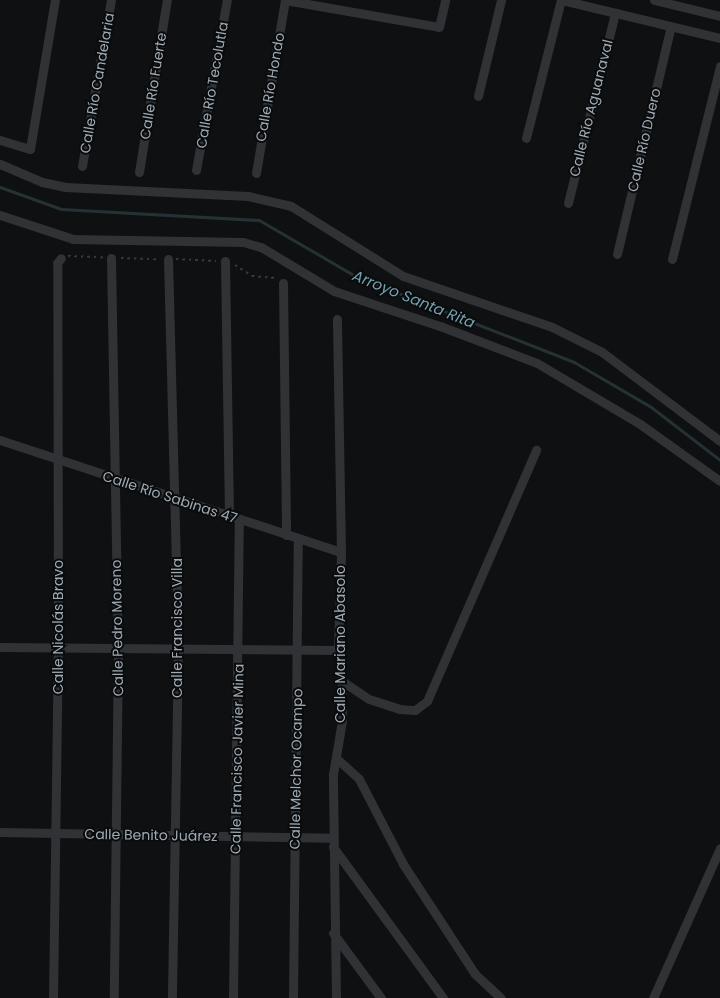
<!DOCTYPE html>
<meta charset="utf-8">
<style>
body{margin:0}
#map{position:relative;width:720px;height:998px;overflow:hidden;background:#0f1011;font-family:Poppins,sans-serif}
div>[style]{position:absolute}
.stream>*{height:3px;margin:-1.5px;padding:0 1.5px;transform-origin:1.5px;border-radius:1.5px;background:#253135}
.path>*{height:2px;margin-top:-1px;transform-origin:0;background:repeating-linear-gradient(90deg,#363a3d 0 2.5px,transparent 0 6.5px)}
.minor>*{height:9px;margin:-4.5px;padding:0 4.5px;transform-origin:4.5px;border-radius:4.5px;background:#303236}
span{translate:-50% -50%;white-space:nowrap;text-align:center;line-height:1.15;-webkit-text-stroke:4px #0a0b0c;paint-order:stroke}
.street-label{font-size:14px;color:#9faab3}
.water-label{font-size:15px;color:#73a2b1;font-style:italic}
</style>
<div id="map">
<div class="stream">
<i style="left:0;top:187px;width:65px;rotate:19.8deg"></i>
<i style="left:61px;top:209px;width:198px;rotate:3.2deg"></i>
<i style="left:259px;top:220px;width:113px;rotate:30.2deg"></i>
<i style="left:357px;top:277px;width:233px;rotate:21.4deg"></i>
<i style="left:574px;top:362px;width:89px;rotate:30.3deg"></i>
<i style="left:651px;top:407px;width:87px;rotate:37.5deg"></i>
</div>
<div class="path">
<i style="left:68px;top:256px;width:35px;rotate:2deg"></i>
<i style="left:121px;top:258px;width:37px;rotate:2deg"></i>
<i style="left:176px;top:259px;width:40px;rotate:2.9deg"></i>
<i style="left:235px;top:265px;width:20px;rotate:33deg"></i>
<i style="left:252px;top:276px;width:24px;rotate:5deg"></i>
</div>
<div class="minor">
<i style="left:285px;top:0;width:156px;rotate:9.9deg"></i>
<i style="left:439px;top:27px;width:28px;rotate:-77deg"></i>
<i style="left:562px;top:0;width:163px;rotate:13.5deg"></i>
<i style="left:654px;top:0;width:68px;rotate:13.6deg"></i>
<i style="left:478px;top:96px;width:99px;rotate:-76.5deg"></i>
<i style="left:526px;top:138px;width:142px;rotate:-75.8deg"></i>
<i style="left:0;top:140px;width:31px;rotate:17deg"></i>
<i style="left:30px;top:149px;width:151px;rotate:-80.5deg"></i>
<i style="left:0;top:164px;width:46px;rotate:23.2deg"></i>
<i style="left:42px;top:182px;width:24px;rotate:12deg"></i>
<i style="left:65px;top:187px;width:183px;rotate:2.8deg"></i>
<i style="left:248px;top:196px;width:44px;rotate:13.1deg"></i>
<i style="left:291px;top:206px;width:132px;rotate:32deg"></i>
<i style="left:403px;top:276px;width:157px;rotate:18.9deg"></i>
<i style="left:552px;top:327px;width:56px;rotate:26.6deg"></i>
<i style="left:602px;top:352px;width:148px;rotate:37deg"></i>
<i style="left:82px;top:166px;width:169px;rotate:-80.1deg"></i>
<i style="left:196px;top:170px;width:173px;rotate:-79.7deg"></i>
<i style="left:139px;top:172px;width:174px;rotate:-80.8deg"></i>
<i style="left:256px;top:173px;width:175px;rotate:-80.5deg"></i>
<i style="left:568px;top:203px;width:196px;rotate:-76.1deg"></i>
<i style="left:0;top:215px;width:77px;rotate:18.2deg"></i>
<i style="left:73px;top:239px;width:170px;rotate:1deg"></i>
<i style="left:243px;top:242px;width:19px;rotate:16deg"></i>
<i style="left:261px;top:247px;width:85px;rotate:31.1deg"></i>
<i style="left:334px;top:291px;width:112px;rotate:18.3deg"></i>
<i style="left:440px;top:326px;width:104px;rotate:20.9deg"></i>
<i style="left:537px;top:363px;width:120px;rotate:30.6deg"></i>
<i style="left:640px;top:424px;width:98px;rotate:35.5deg"></i>
<i style="left:617px;top:254px;width:234px;rotate:-76.7deg"></i>
<i style="left:111px;top:258px;width:391px;rotate:89deg"></i>
<i style="left:118px;top:649px;width:349px;rotate:90.7deg"></i>
<i style="left:168px;top:259px;width:390px;rotate:88.5deg"></i>
<i style="left:178px;top:649px;width:349px;rotate:91deg"></i>
<i style="left:672px;top:259px;width:199px;rotate:-76deg"></i>
<i style="left:225px;top:261px;width:255px;rotate:89.1deg"></i>
<i style="left:283px;top:283px;width:252px;rotate:89.3deg"></i>
<i style="left:0;top:440px;width:359px;rotate:18.2deg"></i>
<i style="left:0;top:647px;width:338px;rotate:0.5deg"></i>
<i style="left:342px;top:681px;width:32px;rotate:34deg"></i>
<i style="left:369px;top:699px;width:32px;rotate:18deg"></i>
<i style="left:399px;top:709px;width:16px;rotate:4deg"></i>
<i style="left:415px;top:710px;width:15px;rotate:-37deg"></i>
<i style="left:427px;top:701px;width:274px;rotate:-66.5deg"></i>
<i style="left:336px;top:758px;width:31px;rotate:42deg"></i>
<i style="left:359px;top:779px;width:96px;rotate:62.6deg"></i>
<i style="left:403px;top:864px;width:131px;rotate:56.8deg"></i>
<i style="left:475px;top:974px;width:35px;rotate:43deg"></i>
<i style="left:0;top:832px;width:333px;rotate:1deg"></i>
<i style="left:333px;top:847px;width:187px;rotate:53.9deg"></i>
<i style="left:333px;top:933px;width:81px;rotate:53.6deg"></i>
<i style="left:53px;top:998px;width:349px;rotate:-89.2deg"></i>
<i style="left:58px;top:649px;width:386px;rotate:-90.1deg"></i>
<i style="left:57px;top:263px;width:6px;rotate:-51deg"></i>
<i style="left:233px;top:998px;width:478px;rotate:-89.3deg"></i>
<i style="left:293px;top:998px;width:459px;rotate:-89.4deg"></i>
<i style="left:336px;top:998px;width:224px;rotate:-90.8deg"></i>
<i style="left:333px;top:774px;width:54px;rotate:-80.4deg"></i>
<i style="left:342px;top:721px;width:40px;rotate:-90deg"></i>
<i style="left:342px;top:681px;width:31px;rotate:-97deg"></i>
<i style="left:338px;top:650px;width:98px;rotate:-88.2deg"></i>
<i style="left:341px;top:552px;width:233px;rotate:-91deg"></i>
<i style="left:653px;top:998px;width:164px;rotate:-65.9deg"></i>
</div>
<div class="street-label">
<span style="left:97px;top:83px;rotate:-80deg">Calle Río Candelaria</span>
<span style="left:212px;top:85px;rotate:-80deg">Calle Río Tecolutla</span>
<span style="left:153px;top:86px;rotate:-81deg">Calle Río Fuerte</span>
<span style="left:270px;top:87px;rotate:-80deg">Calle Río Hondo</span>
<span style="left:591px;top:108px;rotate:-76deg">Calle Río Aguanaval</span>
<span style="left:644px;top:140px;rotate:-77deg">Calle Río Duero</span>
<span style="left:170px;top:497px;rotate:18deg">Calle Río Sabinas 47</span>
<span style="left:58px;top:627px;rotate:-90deg">Calle Nicolás Bravo</span>
<span style="left:117px;top:628px;rotate:-91deg">Calle Pedro Moreno</span>
<span style="left:177px;top:628px;rotate:-90deg">Calle Francisco Villa</span>
<span style="left:340px;top:644px;rotate:-90deg">Calle Mariano Abasolo</span>
<span style="left:237px;top:759px;rotate:-89deg">Calle Francisco Javier Mina</span>
<span style="left:296px;top:769px;rotate:-89deg">Calle Melchor Ocampo</span>
<span style="left:151px;top:835px;rotate:1deg">Calle Benito Juárez</span>
</div>
<div class="water-label">
<span style="left:414px;top:299px;rotate:22deg">Arroyo Santa Rita</span>
</div>
</div>
